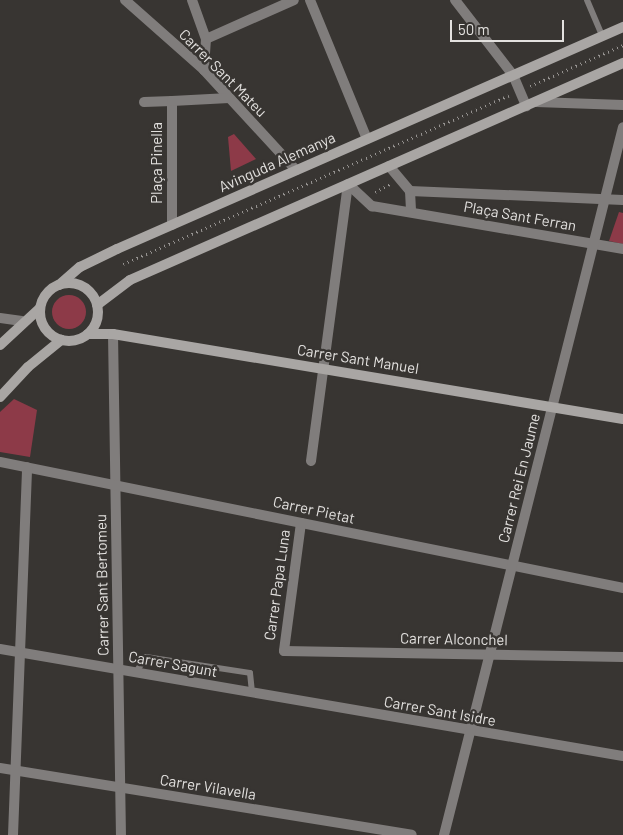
<!DOCTYPE html>
<meta charset="utf-8">
<style>
body{margin:0}
#map{position:relative;width:623px;height:835px;overflow:hidden;background:#383532;font-family:Barlow,sans-serif}
div>[style]{position:absolute}
.green>*{inset:0;background:#8d3a48}
.round{border-radius:50%}
.path>*{height:2.5px;margin-top:-1.25px;transform-origin:0;background:repeating-linear-gradient(90deg,#969391 0 1px,transparent 0 5px)}
.lane>*{height:6px;margin:-3px;padding:0 3px;transform-origin:3px;border-radius:3px;background:#807d7c}
.street>*{height:10px;margin:-5px;padding:0 5px;transform-origin:5px;border-radius:5px;background:#807d7c}
.secondary>*{height:10px;margin:-5px;padding:0 5px;transform-origin:5px;border-radius:5px;background:#a9a6a4}
.secondary>.ring{margin:-5px;padding:0;box-sizing:content-box;background:none;border:10px solid #a9a6a4;border-radius:50%}
span{translate:-50% -50%;white-space:nowrap;text-align:center;line-height:1.15;-webkit-text-stroke:5px #383532;paint-order:stroke}
.street-label{font-size:15px;color:#e3e1df}
.scale{position:absolute;left:450px;top:20px;width:114px;height:22px;box-sizing:border-box;border:2px solid #e3e1df;border-top:0;padding-left:6px;font-size:15px;line-height:18px;white-space:nowrap;color:#e3e1df;-webkit-text-stroke:4px #383532;paint-order:stroke}
</style>
<div id="map">
<div class="green">
<i style="clip-path:polygon(234px 134px,256px 159px,231px 171px,228px 137px)"></i>
<i style="clip-path:polygon(619px 212px,623px 213px,623px 244px,609px 241px)"></i>
<i class="round" style="left:52px;top:295px;width:34px;height:34px"></i>
<i style="clip-path:polygon(14px 399px,37px 410px,30px 457px,0 452px,0 412px)"></i>
</div>
<div class="path">
<i style="left:530px;top:86px;width:102px;rotate:-23.8deg"></i>
<i style="left:375px;top:192px;width:17px;rotate:-28deg"></i>
<i style="left:123px;top:264px;width:421px;rotate:-23.6deg"></i>
</div>
<div class="lane">
<i style="left:587px;top:0;width:39px;rotate:67deg"></i>
<i style="left:136px;top:672px;width:18px;rotate:-56deg"></i>
<i style="left:146px;top:657px;width:105px;rotate:8.7deg"></i>
<i style="left:250px;top:673px;width:20px;rotate:84deg"></i>
</div>
<div class="street">
<i style="left:125px;top:0;width:106px;rotate:41.5deg"></i>
<i style="left:204px;top:70px;width:136px;rotate:47.4deg"></i>
<i style="left:192px;top:0;width:41px;rotate:70.3deg"></i>
<i style="left:206px;top:39px;width:31px;rotate:94deg"></i>
<i style="left:310px;top:0;width:150px;rotate:67.7deg"></i>
<i style="left:455px;top:0;width:95px;rotate:52.3deg"></i>
<i style="left:513px;top:75px;width:34px;rotate:67deg"></i>
<i style="left:206px;top:39px;width:96px;rotate:-23.9deg"></i>
<i style="left:144px;top:102px;width:28px;rotate:-2deg"></i>
<i style="left:536px;top:102px;width:87px;rotate:2deg"></i>
<i style="left:389px;top:166px;width:33px;rotate:50deg"></i>
<i style="left:410px;top:191px;width:213px;rotate:2.4deg"></i>
<i style="left:348px;top:184px;width:33px;rotate:43deg"></i>
<i style="left:372px;top:206px;width:255px;rotate:9.7deg"></i>
<i style="left:410px;top:191px;width:21px;rotate:87deg"></i>
<i style="left:172px;top:225px;width:124px;rotate:-90deg"></i>
<i style="left:172px;top:101px;width:57px;rotate:-3deg"></i>
<i style="left:0;top:318px;width:22px;rotate:8deg"></i>
<i style="left:113px;top:334px;width:501px;rotate:89.09deg"></i>
<i style="left:311px;top:461px;width:279px;rotate:-82.4deg"></i>
<i style="left:0;top:462px;width:636px;rotate:11.43deg"></i>
<i style="left:301px;top:523px;width:129px;rotate:97.6deg"></i>
<i style="left:284px;top:651px;width:339px;rotate:1deg"></i>
<i style="left:0;top:649px;width:632px;rotate:9.75deg"></i>
<i style="left:0;top:768px;width:417px;rotate:9.2deg"></i>
<i style="left:13px;top:835px;width:368px;rotate:-87.8deg"></i>
<i style="left:444px;top:835px;width:730px;rotate:-75.81deg"></i>
</div>
<div class="secondary">
<i class="ring" style="left:40px;top:283px;width:48px;height:48px"></i>
<i style="left:59px;top:285px;width:28px;rotate:-41deg"></i>
<i style="left:80px;top:267px;width:41px;rotate:-25.9deg"></i>
<i style="left:117px;top:249px;width:553px;rotate:-23.69deg"></i>
<i style="left:97px;top:305px;width:41px;rotate:-37.1deg"></i>
<i style="left:130px;top:280px;width:539px;rotate:-23.76deg"></i>
<i style="left:88px;top:334px;width:25px"></i>
<i style="left:113px;top:334px;width:517px;rotate:9.46deg"></i>
<i style="left:0;top:345px;width:54px;rotate:-42.8deg"></i>
<i style="left:0;top:397px;width:41px;rotate:-47deg"></i>
<i style="left:28px;top:367px;width:43px;rotate:-39.3deg"></i>
</div>
<div class="street-label">
<span style="left:223px;top:73px;rotate:45deg">Carrer Sant Mateu</span>
<span style="left:277px;top:162px;rotate:-24deg">Avinguda Alemanya</span>
<span style="left:157px;top:163px;rotate:-90deg">Plaça Pinella</span>
<span style="left:520px;top:216px;rotate:10deg">Plaça Sant Ferran</span>
<span style="left:358px;top:359px;rotate:9deg">Carrer Sant Manuel</span>
<span style="left:519px;top:478px;rotate:-76deg">Carrer Rei En Jaume</span>
<span style="left:314px;top:510px;rotate:12deg">Carrer Pietat</span>
<span style="left:102px;top:585px;rotate:-91deg">Carrer Sant Bertomeu</span>
<span style="left:277px;top:585px;rotate:-82deg">Carrer Papa Luna</span>
<span style="left:454px;top:639px;rotate:1deg">Carrer Alconchel</span>
<span style="left:173px;top:664px;rotate:10deg">Carrer Sagunt</span>
<span style="left:440px;top:711px;rotate:10deg">Carrer Sant Isidre</span>
<span style="left:208px;top:787px;rotate:9deg">Carrer Vilavella</span>
</div>
<div class="scale">50 m</div>
</div>
